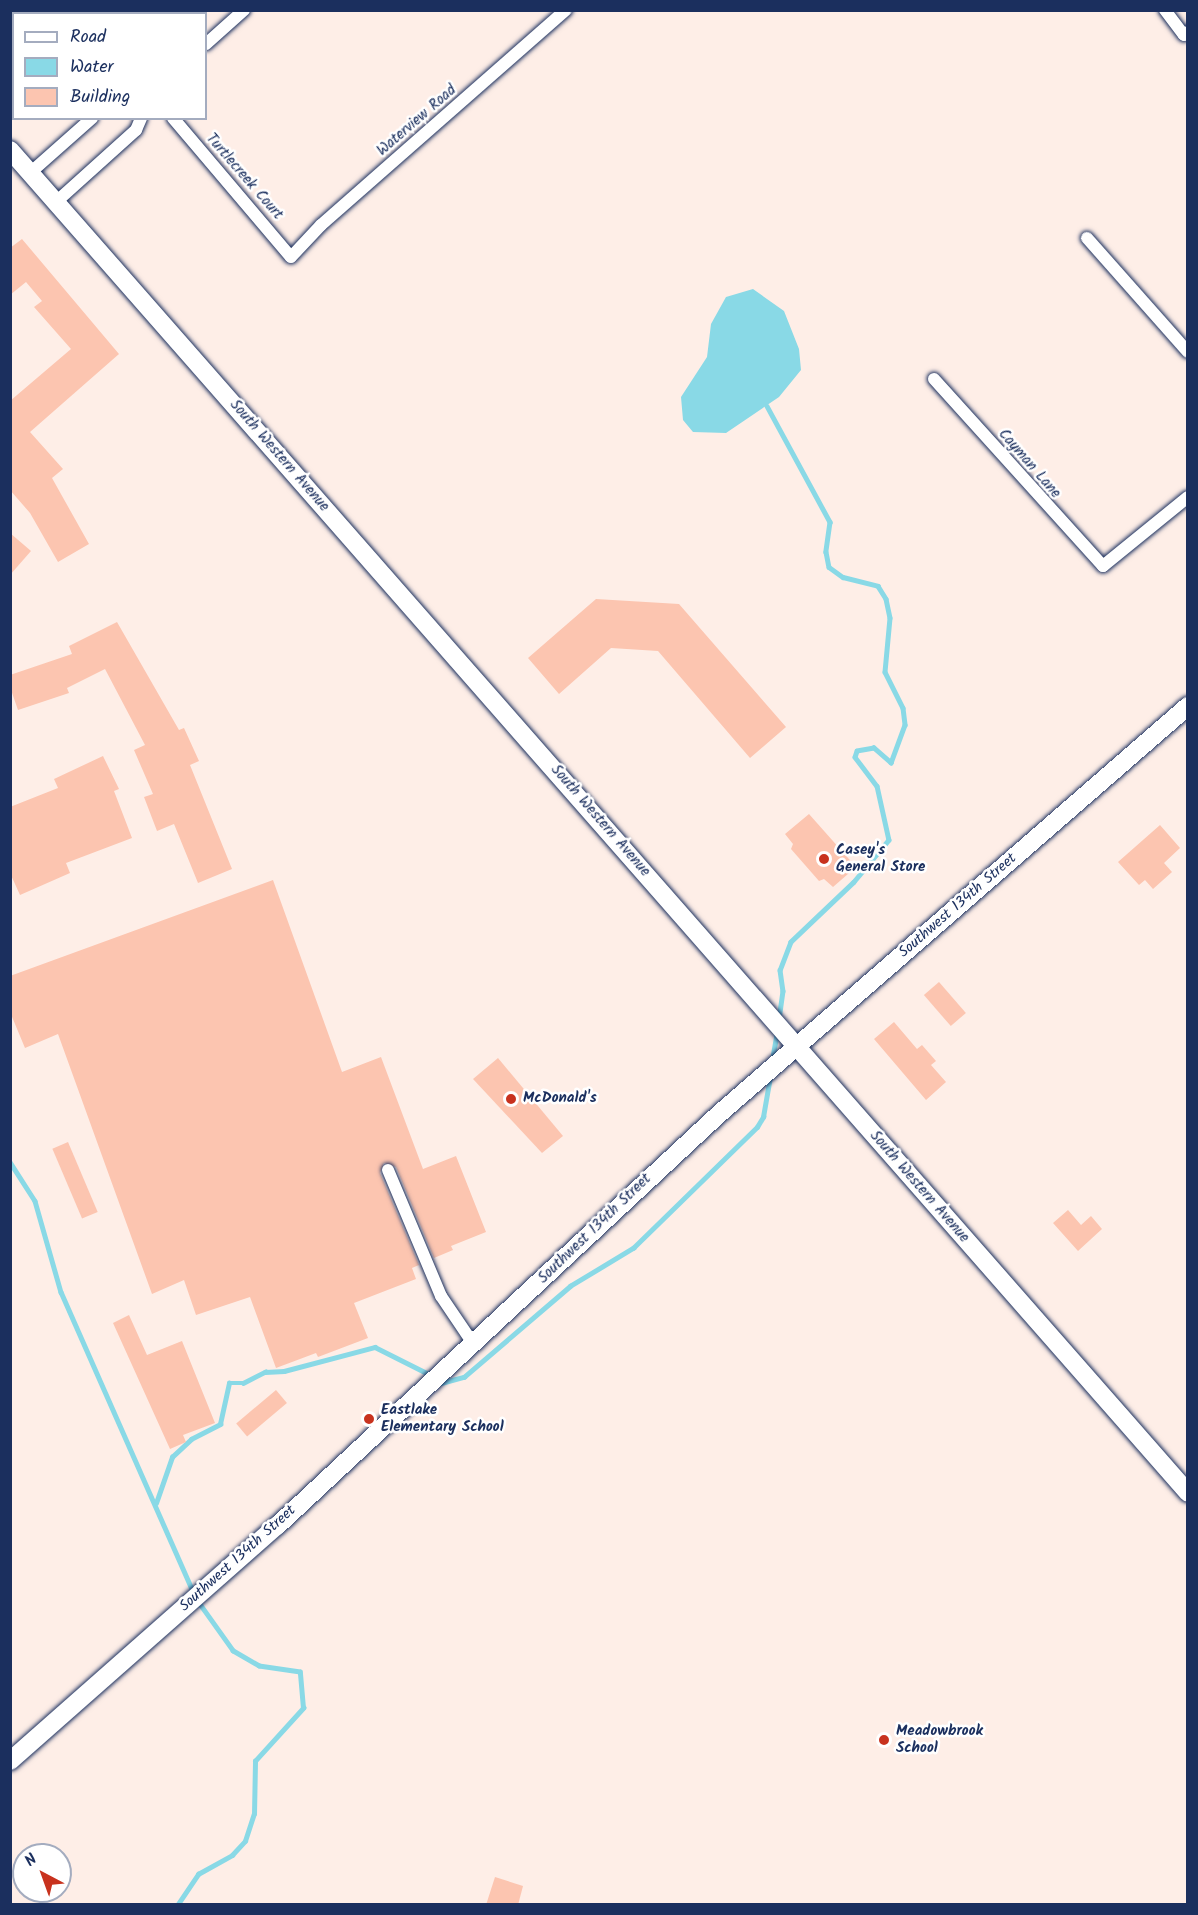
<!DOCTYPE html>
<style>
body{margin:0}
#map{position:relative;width:1198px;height:1915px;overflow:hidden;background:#feeee7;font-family:Kalam,sans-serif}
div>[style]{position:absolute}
.water>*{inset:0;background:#89d9e6}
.stream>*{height:4.5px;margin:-2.25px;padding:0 2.25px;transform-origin:2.25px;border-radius:2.25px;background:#89d9e6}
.building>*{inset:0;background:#fcc5b0;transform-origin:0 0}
.roads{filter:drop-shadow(0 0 2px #1b2f5e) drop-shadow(0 0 2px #1b2f5e)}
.minor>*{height:12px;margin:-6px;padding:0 6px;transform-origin:6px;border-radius:6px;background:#fff}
.secondary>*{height:18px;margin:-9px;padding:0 9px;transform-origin:9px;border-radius:9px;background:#fff}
.dots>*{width:16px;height:16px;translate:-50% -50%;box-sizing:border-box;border:3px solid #fff;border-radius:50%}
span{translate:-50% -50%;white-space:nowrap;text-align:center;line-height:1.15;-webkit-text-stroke:5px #fff;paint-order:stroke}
.street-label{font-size:15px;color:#1b2f5e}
.poi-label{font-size:15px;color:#1b2f5e;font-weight:700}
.left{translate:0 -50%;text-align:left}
.frame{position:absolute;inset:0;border:12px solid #1b2f5e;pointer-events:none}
.legend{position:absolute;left:12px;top:12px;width:195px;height:108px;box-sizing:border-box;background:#fff;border:2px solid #a4acbf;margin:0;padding:8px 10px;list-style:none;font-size:18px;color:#1b2f5e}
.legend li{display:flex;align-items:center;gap:12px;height:30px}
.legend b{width:30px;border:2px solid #a4acbf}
.north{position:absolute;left:12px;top:1843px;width:60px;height:60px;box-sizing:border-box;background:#fff;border:2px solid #a4acbf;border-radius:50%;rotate:319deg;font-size:16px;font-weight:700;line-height:24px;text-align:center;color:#1b2f5e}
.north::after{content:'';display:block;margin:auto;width:21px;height:27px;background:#c8321e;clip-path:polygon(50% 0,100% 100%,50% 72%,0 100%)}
</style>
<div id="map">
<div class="water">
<i style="clip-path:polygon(753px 289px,784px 311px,799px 349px,801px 370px,779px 397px,726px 433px,693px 432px,683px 420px,681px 397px,707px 357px,711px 324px,726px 297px)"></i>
</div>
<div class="stream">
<i style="left:767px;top:406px;width:132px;rotate:61.5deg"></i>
<i style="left:830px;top:522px;width:30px;rotate:98deg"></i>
<i style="left:826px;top:552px;width:15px;rotate:79deg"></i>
<i style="left:829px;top:567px;width:17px;rotate:36deg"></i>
<i style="left:843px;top:577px;width:36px;rotate:14deg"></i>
<i style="left:878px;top:586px;width:15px;rotate:58deg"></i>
<i style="left:886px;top:599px;width:19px;rotate:78deg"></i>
<i style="left:890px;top:618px;width:54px;rotate:95.3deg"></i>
<i style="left:885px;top:672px;width:40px;rotate:63.4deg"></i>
<i style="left:903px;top:708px;width:17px;rotate:83deg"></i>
<i style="left:905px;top:725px;width:40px;rotate:110.2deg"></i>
<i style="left:891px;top:763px;width:23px;rotate:-139deg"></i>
<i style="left:874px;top:748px;width:17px;rotate:170deg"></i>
<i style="left:857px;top:751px;width:6px;rotate:108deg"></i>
<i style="left:855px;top:757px;width:36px;rotate:53deg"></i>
<i style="left:877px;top:786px;width:55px;rotate:77.5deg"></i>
<i style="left:889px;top:840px;width:55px;rotate:129.8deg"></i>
<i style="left:854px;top:882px;width:87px;rotate:136.4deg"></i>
<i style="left:791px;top:942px;width:30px;rotate:111deg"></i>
<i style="left:780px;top:970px;width:21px;rotate:82deg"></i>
<i style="left:783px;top:991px;width:27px;rotate:98deg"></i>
<i style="left:772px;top:1060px;width:27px;rotate:-80deg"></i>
<i style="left:10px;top:1162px;width:46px;rotate:57.3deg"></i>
<i style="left:35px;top:1201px;width:95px;rotate:74.1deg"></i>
<i style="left:61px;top:1292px;width:330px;rotate:66.2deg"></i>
<i style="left:441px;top:1383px;width:24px;rotate:-15deg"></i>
<i style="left:464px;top:1377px;width:140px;rotate:-40.6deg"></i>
<i style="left:570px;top:1286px;width:74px;rotate:-31.1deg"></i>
<i style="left:633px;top:1248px;width:173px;rotate:-44.3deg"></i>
<i style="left:757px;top:1127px;width:12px;rotate:-59deg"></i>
<i style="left:763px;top:1117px;width:41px;rotate:-80.1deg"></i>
<i style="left:156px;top:1503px;width:49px;rotate:-70.8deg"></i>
<i style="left:172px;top:1457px;width:26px;rotate:-43deg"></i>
<i style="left:191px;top:1439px;width:33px;rotate:-27deg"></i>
<i style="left:220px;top:1424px;width:42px;rotate:-77.6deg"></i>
<i style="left:229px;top:1383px;width:14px"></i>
<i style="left:243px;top:1383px;width:25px;rotate:-27deg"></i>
<i style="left:265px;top:1372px;width:19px;rotate:-3deg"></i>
<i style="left:284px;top:1371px;width:94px;rotate:-14.8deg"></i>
<i style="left:375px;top:1347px;width:63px;rotate:26.6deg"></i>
<i style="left:178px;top:1904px;width:36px;rotate:-56deg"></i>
<i style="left:198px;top:1874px;width:39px;rotate:-29deg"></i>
<i style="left:232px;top:1855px;width:19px;rotate:-47deg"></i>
<i style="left:245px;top:1841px;width:28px;rotate:-72deg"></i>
<i style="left:254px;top:1814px;width:53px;rotate:-88.9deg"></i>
<i style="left:255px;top:1761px;width:72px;rotate:-47.8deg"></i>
<i style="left:303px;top:1708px;width:36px;rotate:-95deg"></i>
<i style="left:300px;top:1672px;width:41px;rotate:-171.7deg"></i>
<i style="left:259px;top:1666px;width:30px;rotate:-150deg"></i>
<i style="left:233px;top:1651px;width:60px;rotate:-125.5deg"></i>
</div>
<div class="building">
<i style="clip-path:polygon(22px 239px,119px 354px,30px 432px,63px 469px,52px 478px,89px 544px,58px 562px,30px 513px,10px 490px,10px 401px,71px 349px,34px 307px,42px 301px,26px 282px,10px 295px,10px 248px)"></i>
<i style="clip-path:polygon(10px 533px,31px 551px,10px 575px)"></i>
<i style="clip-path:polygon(596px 599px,679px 604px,786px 727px,750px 758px,658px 651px,611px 648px,559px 694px,528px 658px)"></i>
<i style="clip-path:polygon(117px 622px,179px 730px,184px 728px,199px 761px,190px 765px,232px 869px,198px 883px,174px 824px,157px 831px,144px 797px,153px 794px,134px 750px,145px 745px,105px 669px,67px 688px,69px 693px,18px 710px,10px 687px,10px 675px,72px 654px,69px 646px)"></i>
<i style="clip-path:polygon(103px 756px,119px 789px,114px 791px,132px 838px,66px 863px,70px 873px,20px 895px,10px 873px,10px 807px,58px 788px,54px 779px)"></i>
<i style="clip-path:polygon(809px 814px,856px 867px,833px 887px,824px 879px,819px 881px,791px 849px,793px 844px,785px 834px)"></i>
<i style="clip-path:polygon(1160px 825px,1180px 848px,1164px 863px,1172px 872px,1153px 889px,1145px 880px,1139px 885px,1118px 862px)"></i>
<i style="clip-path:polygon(273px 880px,342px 1072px,381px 1057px,423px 1169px,456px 1156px,486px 1232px,451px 1246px,453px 1250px,434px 1258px,396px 1167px,384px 1163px,380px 1173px,419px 1265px,412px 1268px,416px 1279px,354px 1303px,368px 1338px,318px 1357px,316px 1353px,276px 1368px,250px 1297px,196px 1315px,184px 1280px,152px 1294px,58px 1034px,25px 1048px,10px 1012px,10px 976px)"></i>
<i style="left:939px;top:982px;width:41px;height:20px;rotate:49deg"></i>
<i style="clip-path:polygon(894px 1022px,917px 1049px,922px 1045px,936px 1061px,931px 1065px,946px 1082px,926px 1100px,874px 1039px)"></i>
<i style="clip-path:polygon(498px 1058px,563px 1136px,542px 1153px,473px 1079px)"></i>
<i style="left:68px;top:1142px;width:76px;height:17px;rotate:67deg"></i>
<i style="clip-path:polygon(1068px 1210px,1081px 1225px,1091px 1216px,1102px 1229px,1078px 1251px,1053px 1223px)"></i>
<i style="clip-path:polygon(129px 1315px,147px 1355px,182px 1341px,215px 1423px,183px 1435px,186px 1442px,170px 1449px,113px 1323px)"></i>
<i style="left:276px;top:1390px;width:17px;height:52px;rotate:50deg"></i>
<i style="clip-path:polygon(495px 1877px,523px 1886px,518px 1905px,486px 1905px)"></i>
</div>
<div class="roads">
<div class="minor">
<i style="left:77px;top:10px;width:5px;rotate:53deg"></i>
<i style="left:1165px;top:10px;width:31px;rotate:53deg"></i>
<i style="left:1184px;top:35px;width:5px;rotate:-37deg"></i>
<i style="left:206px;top:44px;width:51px;rotate:-41.8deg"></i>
<i style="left:173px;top:118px;width:182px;rotate:49.7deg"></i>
<i style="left:291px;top:257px;width:44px;rotate:-46.8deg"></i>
<i style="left:321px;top:225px;width:326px;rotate:-41.3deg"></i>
<i style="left:30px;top:173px;width:83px;rotate:-41.6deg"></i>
<i style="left:56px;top:202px;width:108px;rotate:-42deg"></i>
<i style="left:136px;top:130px;width:13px;rotate:-67deg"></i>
<i style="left:1087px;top:238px;width:152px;rotate:48.5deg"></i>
<i style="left:934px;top:379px;width:252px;rotate:47.9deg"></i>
<i style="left:1103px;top:566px;width:109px;rotate:-39.1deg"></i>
<i style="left:388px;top:1170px;width:137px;rotate:67.2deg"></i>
<i style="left:441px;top:1296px;width:59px;rotate:56deg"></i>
</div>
<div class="secondary">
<i style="left:10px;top:150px;width:1786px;rotate:48.74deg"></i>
<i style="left:10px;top:1761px;width:356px;rotate:-41.4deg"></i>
<i style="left:277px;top:1526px;width:604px;rotate:-42.99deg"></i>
<i style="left:719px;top:1114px;width:622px;rotate:-41.02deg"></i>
</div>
</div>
<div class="dots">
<i style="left:824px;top:859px;background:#c8321e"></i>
<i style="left:511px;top:1099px;background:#c8321e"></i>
<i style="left:369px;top:1419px;background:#c8321e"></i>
<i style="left:884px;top:1740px;background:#c8321e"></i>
</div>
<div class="street-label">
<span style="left:417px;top:121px;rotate:-41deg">Waterview Road</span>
<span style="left:244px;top:177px;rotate:49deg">Turtlecreek Court</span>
<span style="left:279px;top:456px;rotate:49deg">South Western Avenue</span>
<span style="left:1029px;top:464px;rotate:49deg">Cayman Lane</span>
<span style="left:600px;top:821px;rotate:49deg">South Western Avenue</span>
<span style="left:958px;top:906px;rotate:-41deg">Southwest 134th Street</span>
<span style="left:919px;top:1187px;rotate:49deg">South Western Avenue</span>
<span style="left:595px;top:1229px;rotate:-44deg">Southwest 134th Street</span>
<span style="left:238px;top:1559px;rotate:-42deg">Southwest 134th Street</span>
</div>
<div class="poi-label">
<span class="left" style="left:836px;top:859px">Casey's<br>General Store</span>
<span class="left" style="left:523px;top:1099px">McDonald's</span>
<span class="left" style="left:381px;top:1419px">Eastlake<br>Elementary School</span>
<span class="left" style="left:896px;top:1740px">Meadowbrook<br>School</span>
</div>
<div class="frame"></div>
<ul class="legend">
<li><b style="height:8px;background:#fff"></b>Road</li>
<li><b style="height:16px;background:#89d9e6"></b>Water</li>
<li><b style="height:16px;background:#fcc5b0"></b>Building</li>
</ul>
<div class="north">N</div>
</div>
